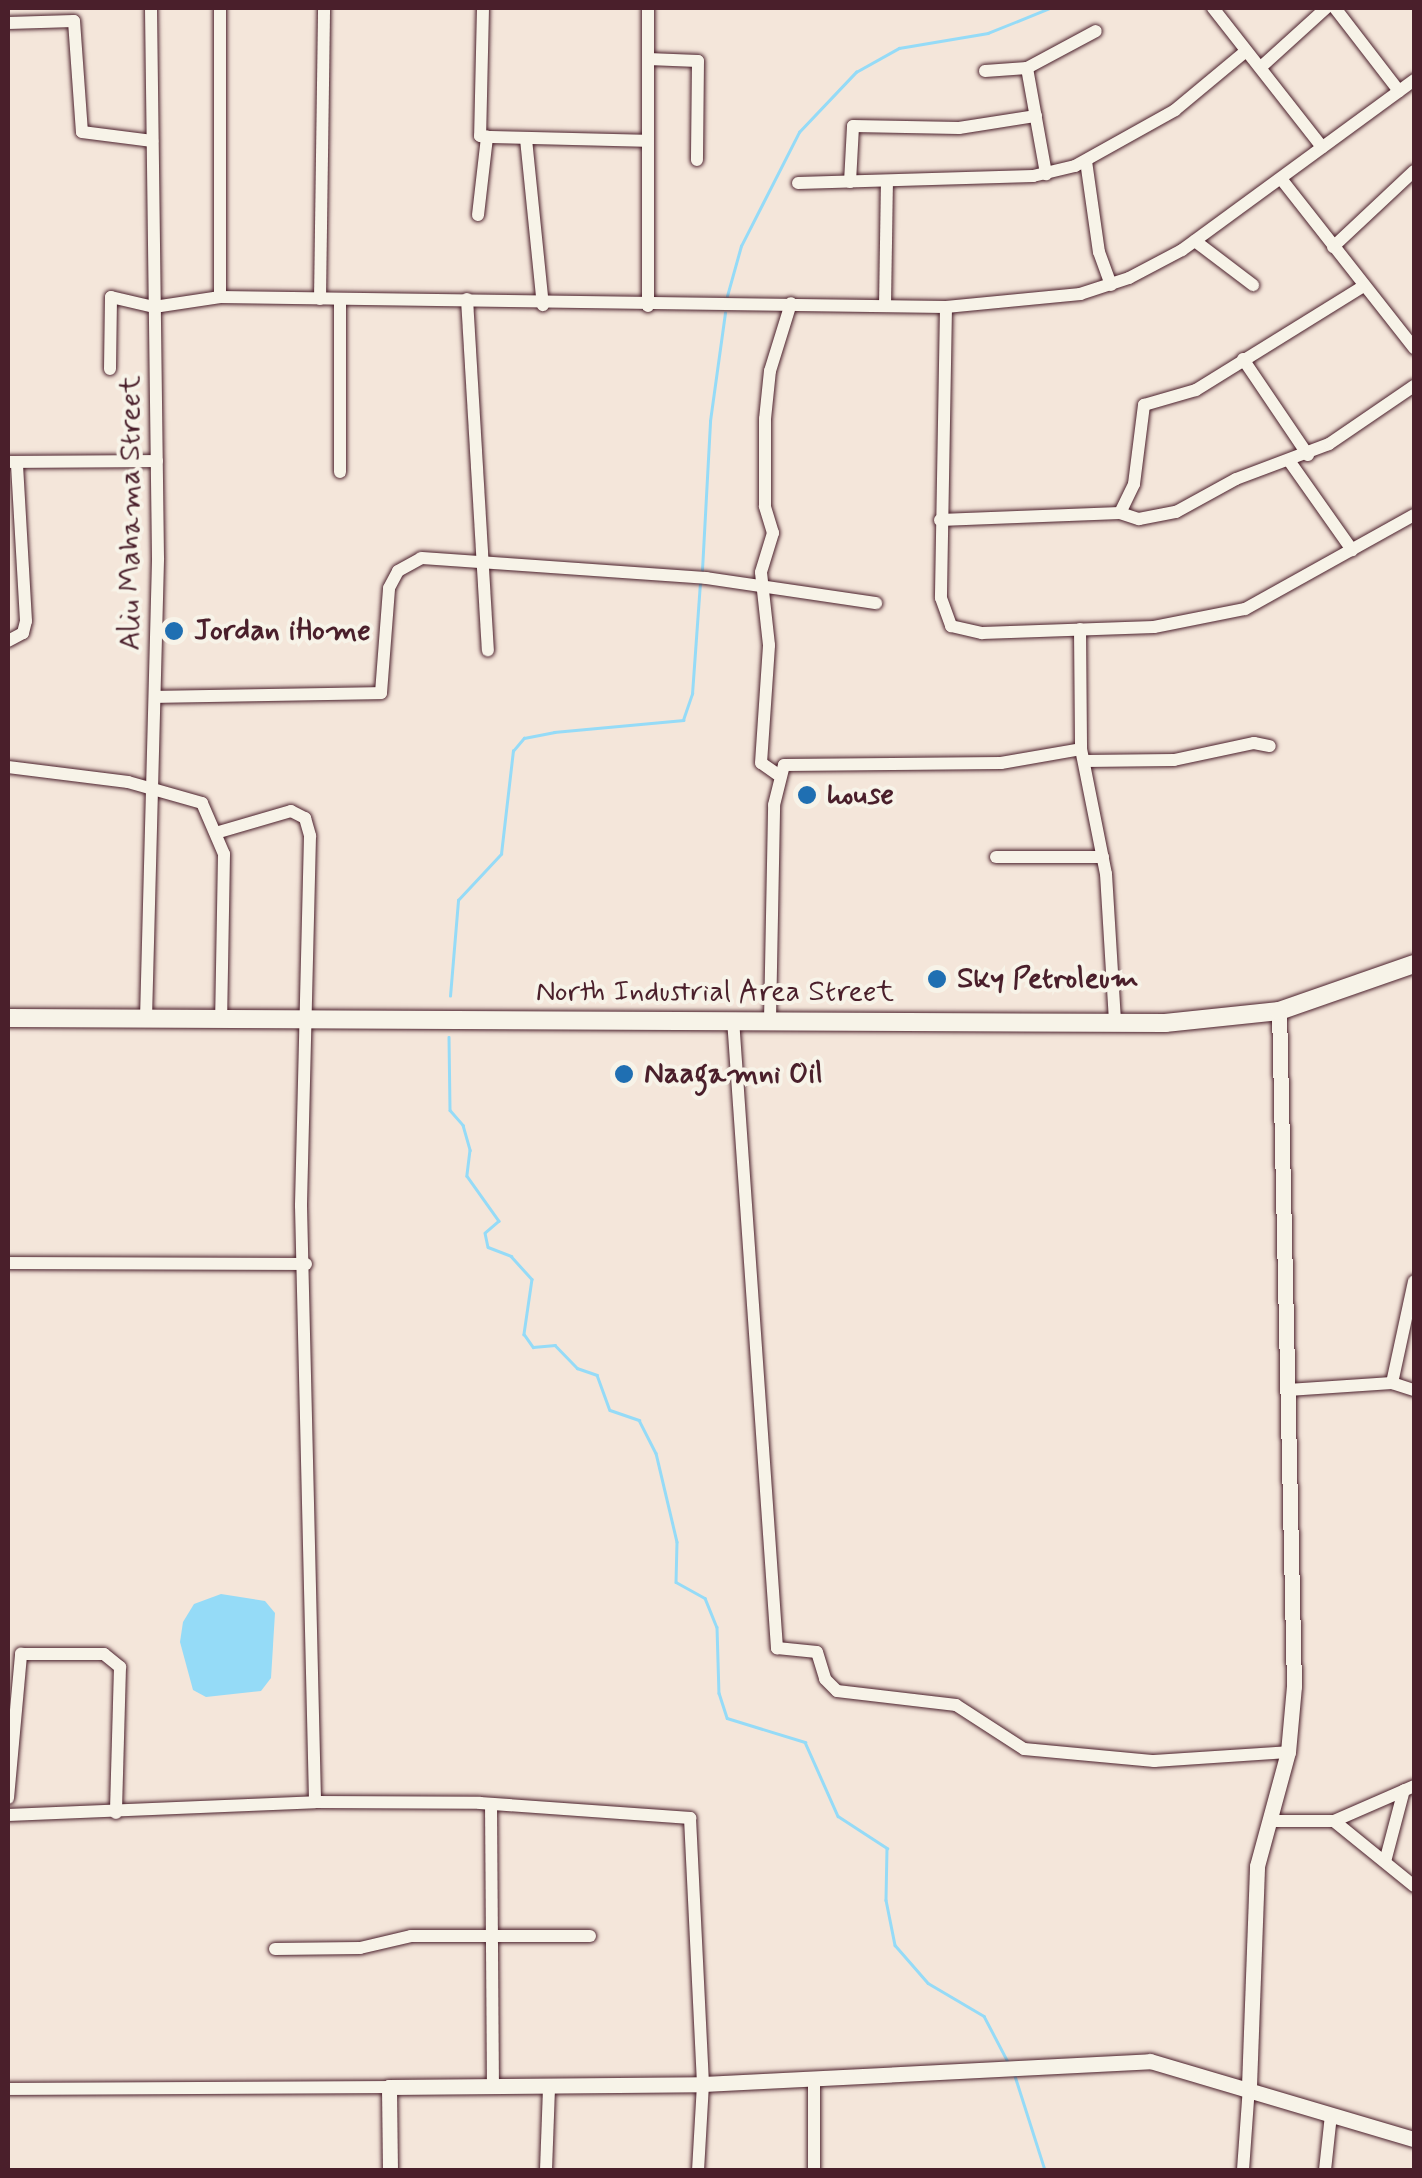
<!DOCTYPE html>
<style>
body{margin:0}
#map{position:relative;width:1422px;height:2178px;overflow:hidden;background:#f4e6da;font-family:Mynerve,sans-serif}
div>[style]{position:absolute}
.water>*{inset:0;background:#95dbf7}
.stream>*{height:2.5px;margin:-1.25px;padding:0 1.25px;transform-origin:1.25px;border-radius:1.25px;background:#95dbf7}
.roads{filter:drop-shadow(0 0 2px #4a1f2b) drop-shadow(0 0 2px #4a1f2b)}
.minor>*{height:12px;margin:-6px;padding:0 6px;transform-origin:6px;border-radius:6px;background:#f7f3e8}
.tertiary>*{height:15px;margin:-7.5px;padding:0 7.5px;transform-origin:7.5px;border-radius:7.5px;background:#f7f3e8}
.secondary>*{height:18px;margin:-9px;padding:0 9px;transform-origin:9px;border-radius:9px;background:#f7f3e8}
.dots>*{width:28px;height:28px;translate:-50% -50%;box-sizing:border-box;border:5px solid #f7f3e8;border-radius:50%}
span{translate:-50% -50%;white-space:nowrap;text-align:center;line-height:1.15;-webkit-text-stroke:8px #f7f3e8;paint-order:stroke}
.street-label{font-size:30px;color:#4a1f2b}
.poi-label{font-size:30px;color:#4a1f2b;font-weight:700}
.left{translate:0 -50%;text-align:left}
.frame{position:absolute;inset:0;border:10px solid #4a1f2b;pointer-events:none}
</style>
<div id="map">
<div class="water">
<i style="clip-path:polygon(221px 1594px,265px 1601px,275px 1613px,271px 1678px,261px 1691px,206px 1697px,193px 1690px,180px 1642px,183px 1622px,194px 1604px)"></i>
</div>
<div class="stream">
<i style="left:727px;top:296px;width:52px;rotate:-74.4deg"></i>
<i style="left:741px;top:246px;width:128px;rotate:-63deg"></i>
<i style="left:799px;top:132px;width:83px;rotate:-46.5deg"></i>
<i style="left:856px;top:72px;width:49px;rotate:-29.2deg"></i>
<i style="left:899px;top:48px;width:90px;rotate:-9.6deg"></i>
<i style="left:988px;top:33px;width:67px;rotate:-22deg"></i>
<i style="left:702px;top:570px;width:149px;rotate:-86.9deg"></i>
<i style="left:710px;top:421px;width:109px;rotate:-82.1deg"></i>
<i style="left:450px;top:996px;width:96px;rotate:-85.2deg"></i>
<i style="left:458px;top:900px;width:63px;rotate:-46.9deg"></i>
<i style="left:501px;top:854px;width:104px;rotate:-83.4deg"></i>
<i style="left:513px;top:751px;width:17px;rotate:-50deg"></i>
<i style="left:524px;top:738px;width:31px;rotate:-11deg"></i>
<i style="left:554px;top:732px;width:130px;rotate:-5.3deg"></i>
<i style="left:683px;top:720px;width:28px;rotate:-71deg"></i>
<i style="left:692px;top:694px;width:111px;rotate:-85.9deg"></i>
<i style="left:449px;top:1037px;width:73px;rotate:89.2deg"></i>
<i style="left:450px;top:1110px;width:20px;rotate:49deg"></i>
<i style="left:463px;top:1125px;width:26px;rotate:74deg"></i>
<i style="left:470px;top:1150px;width:26px;rotate:97deg"></i>
<i style="left:467px;top:1176px;width:55px;rotate:54.6deg"></i>
<i style="left:499px;top:1221px;width:18px;rotate:139deg"></i>
<i style="left:485px;top:1233px;width:14px;rotate:78deg"></i>
<i style="left:488px;top:1247px;width:25px;rotate:21deg"></i>
<i style="left:511px;top:1256px;width:31px;rotate:48deg"></i>
<i style="left:532px;top:1279px;width:56px;rotate:98.3deg"></i>
<i style="left:524px;top:1334px;width:16px;rotate:55deg"></i>
<i style="left:533px;top:1347px;width:22px;rotate:-5deg"></i>
<i style="left:555px;top:1345px;width:32px;rotate:46deg"></i>
<i style="left:577px;top:1368px;width:21px;rotate:19deg"></i>
<i style="left:597px;top:1375px;width:37px;rotate:70deg"></i>
<i style="left:610px;top:1410px;width:31px;rotate:19deg"></i>
<i style="left:639px;top:1420px;width:37px;rotate:63deg"></i>
<i style="left:656px;top:1453px;width:91px;rotate:76.7deg"></i>
<i style="left:677px;top:1542px;width:40px;rotate:91.4deg"></i>
<i style="left:676px;top:1582px;width:33px;rotate:29deg"></i>
<i style="left:705px;top:1598px;width:31px;rotate:68deg"></i>
<i style="left:717px;top:1627px;width:66px;rotate:88.3deg"></i>
<i style="left:719px;top:1693px;width:26px;rotate:72deg"></i>
<i style="left:727px;top:1718px;width:82px;rotate:17.1deg"></i>
<i style="left:805px;top:1742px;width:81px;rotate:66deg"></i>
<i style="left:838px;top:1816px;width:59px;rotate:33.1deg"></i>
<i style="left:887px;top:1848px;width:52px;rotate:91.1deg"></i>
<i style="left:886px;top:1900px;width:46px;rotate:78.7deg"></i>
<i style="left:895px;top:1945px;width:50px;rotate:49deg"></i>
<i style="left:928px;top:1983px;width:65px;rotate:30.5deg"></i>
<i style="left:984px;top:2016px;width:50px;rotate:62.4deg"></i>
<i style="left:1015px;top:2076px;width:99px;rotate:72.3deg"></i>
</div>
<div class="roads">
<div class="minor">
<i style="left:483px;top:8px;width:128px;rotate:91.3deg"></i>
<i style="left:480px;top:136px;width:7px;rotate:8deg"></i>
<i style="left:648px;top:8px;width:298px;rotate:90deg"></i>
<i style="left:1213px;top:8px;width:177px;rotate:51.9deg"></i>
<i style="left:1335px;top:8px;width:105px;rotate:52.4deg"></i>
<i style="left:8px;top:23px;width:66px;rotate:-1.7deg"></i>
<i style="left:74px;top:21px;width:111px;rotate:85.9deg"></i>
<i style="left:82px;top:132px;width:71px;rotate:7.3deg"></i>
<i style="left:648px;top:59px;width:50px;rotate:2.3deg"></i>
<i style="left:698px;top:61px;width:99px;rotate:90.6deg"></i>
<i style="left:1261px;top:67px;width:88px;rotate:-42.2deg"></i>
<i style="left:1027px;top:68px;width:108px;rotate:79.8deg"></i>
<i style="left:985px;top:71px;width:42px;rotate:-4.1deg"></i>
<i style="left:1027px;top:68px;width:78px;rotate:-28.2deg"></i>
<i style="left:487px;top:137px;width:161px;rotate:1.4deg"></i>
<i style="left:526px;top:139px;width:167px;rotate:84.2deg"></i>
<i style="left:1086px;top:161px;width:92px;rotate:81.9deg"></i>
<i style="left:1099px;top:252px;width:35px;rotate:70deg"></i>
<i style="left:1282px;top:180px;width:214px;rotate:51.8deg"></i>
<i style="left:850px;top:182px;width:56px;rotate:-86.9deg"></i>
<i style="left:853px;top:126px;width:106px;rotate:1.1deg"></i>
<i style="left:959px;top:128px;width:78px;rotate:-8.9deg"></i>
<i style="left:798px;top:183px;width:235px;rotate:-1.7deg"></i>
<i style="left:1033px;top:176px;width:43px;rotate:-13.4deg"></i>
<i style="left:1075px;top:166px;width:115px;rotate:-29.2deg"></i>
<i style="left:1175px;top:110px;width:92px;rotate:-39.7deg"></i>
<i style="left:478px;top:215px;width:79px;rotate:-83.4deg"></i>
<i style="left:1195px;top:241px;width:73px;rotate:37.2deg"></i>
<i style="left:1333px;top:247px;width:111px;rotate:-43.2deg"></i>
<i style="left:220px;top:297px;width:289px;rotate:-90deg"></i>
<i style="left:320px;top:299px;width:291px;rotate:-89.2deg"></i>
<i style="left:467px;top:299px;width:352px;rotate:86.6deg"></i>
<i style="left:885px;top:306px;width:124px;rotate:-89.1deg"></i>
<i style="left:946px;top:307px;width:291px;rotate:91deg"></i>
<i style="left:941px;top:598px;width:30px;rotate:70deg"></i>
<i style="left:951px;top:626px;width:32px;rotate:13deg"></i>
<i style="left:982px;top:633px;width:172px;rotate:-2deg"></i>
<i style="left:1154px;top:627px;width:93px;rotate:-11.2deg"></i>
<i style="left:1245px;top:609px;width:193px;rotate:-29.1deg"></i>
<i style="left:1243px;top:359px;width:116px;rotate:55.9deg"></i>
<i style="left:110px;top:369px;width:72px;rotate:-89.2deg"></i>
<i style="left:111px;top:297px;width:44px;rotate:13.1deg"></i>
<i style="left:154px;top:307px;width:67px;rotate:-8.6deg"></i>
<i style="left:220px;top:297px;width:726px;rotate:0.79deg"></i>
<i style="left:946px;top:307px;width:135px;rotate:-5.5deg"></i>
<i style="left:1080px;top:294px;width:52px;rotate:-18.1deg"></i>
<i style="left:1129px;top:278px;width:60px;rotate:-27.8deg"></i>
<i style="left:1182px;top:250px;width:288px;rotate:-36.2deg"></i>
<i style="left:8px;top:462px;width:149px;rotate:-0.4deg"></i>
<i style="left:1290px;top:462px;width:108px;rotate:54.8deg"></i>
<i style="left:340px;top:472px;width:172px;rotate:-90deg"></i>
<i style="left:1120px;top:513px;width:20px;rotate:18deg"></i>
<i style="left:1139px;top:519px;width:38px;rotate:-11deg"></i>
<i style="left:1176px;top:512px;width:68px;rotate:-28.8deg"></i>
<i style="left:1236px;top:479px;width:99px;rotate:-20.6deg"></i>
<i style="left:1329px;top:444px;width:103px;rotate:-34.3deg"></i>
<i style="left:940px;top:520px;width:180px;rotate:-2.2deg"></i>
<i style="left:1120px;top:513px;width:32px;rotate:-64deg"></i>
<i style="left:1134px;top:484px;width:80px;rotate:-82.8deg"></i>
<i style="left:1144px;top:405px;width:54px;rotate:-16.1deg"></i>
<i style="left:1196px;top:390px;width:198px;rotate:-31.8deg"></i>
<i style="left:1080px;top:629px;width:120px;rotate:89.5deg"></i>
<i style="left:1081px;top:749px;width:127px;rotate:78.7deg"></i>
<i style="left:1106px;top:874px;width:147px;rotate:86.5deg"></i>
<i style="left:8px;top:641px;width:17px;rotate:-28deg"></i>
<i style="left:23px;top:633px;width:12px;rotate:-76deg"></i>
<i style="left:26px;top:621px;width:158px;rotate:-93.3deg"></i>
<i style="left:156px;top:697px;width:225px;rotate:-1deg"></i>
<i style="left:381px;top:693px;width:105px;rotate:-85.6deg"></i>
<i style="left:389px;top:588px;width:19px;rotate:-62deg"></i>
<i style="left:398px;top:571px;width:26px;rotate:-29deg"></i>
<i style="left:421px;top:558px;width:286px;rotate:4deg"></i>
<i style="left:706px;top:578px;width:172px;rotate:8.4deg"></i>
<i style="left:1084px;top:761px;width:90px;rotate:-0.6deg"></i>
<i style="left:1174px;top:760px;width:82px;rotate:-12deg"></i>
<i style="left:1254px;top:743px;width:16px;rotate:11deg"></i>
<i style="left:8px;top:767px;width:121px;rotate:7.1deg"></i>
<i style="left:128px;top:782px;width:77px;rotate:15.8deg"></i>
<i style="left:202px;top:803px;width:56px;rotate:66.7deg"></i>
<i style="left:224px;top:854px;width:165px;rotate:91deg"></i>
<i style="left:777px;top:774px;width:19px;rotate:-145deg"></i>
<i style="left:761px;top:763px;width:118px;rotate:-86.1deg"></i>
<i style="left:769px;top:645px;width:73px;rotate:-96.3deg"></i>
<i style="left:761px;top:572px;width:41px;rotate:-72.9deg"></i>
<i style="left:773px;top:533px;width:28px;rotate:-107deg"></i>
<i style="left:765px;top:506px;width:87px;rotate:-90deg"></i>
<i style="left:765px;top:419px;width:48px;rotate:-84.1deg"></i>
<i style="left:770px;top:371px;width:71px;rotate:-72.8deg"></i>
<i style="left:219px;top:832px;width:75px;rotate:-16.3deg"></i>
<i style="left:291px;top:811px;width:16px;rotate:27deg"></i>
<i style="left:305px;top:818px;width:19px;rotate:74deg"></i>
<i style="left:310px;top:836px;width:370px;rotate:91.4deg"></i>
<i style="left:301px;top:1206px;width:596px;rotate:88.65deg"></i>
<i style="left:996px;top:857px;width:107px"></i>
<i style="left:146px;top:1019px;width:461px;rotate:-88.5deg"></i>
<i style="left:158px;top:558px;width:550px;rotate:-90.73deg"></i>
<i style="left:733px;top:1019px;width:631px;rotate:86deg"></i>
<i style="left:777px;top:1648px;width:40px;rotate:5.7deg"></i>
<i style="left:817px;top:1652px;width:28px;rotate:73deg"></i>
<i style="left:825px;top:1679px;width:17px;rotate:45deg"></i>
<i style="left:837px;top:1691px;width:120px;rotate:6.7deg"></i>
<i style="left:956px;top:1705px;width:81px;rotate:32.9deg"></i>
<i style="left:1024px;top:1749px;width:131px;rotate:5.3deg"></i>
<i style="left:1154px;top:1761px;width:134px;rotate:-3.8deg"></i>
<i style="left:770px;top:1020px;width:215px;rotate:-88.9deg"></i>
<i style="left:774px;top:805px;width:41px;rotate:-76deg"></i>
<i style="left:784px;top:765px;width:217px;rotate:-0.5deg"></i>
<i style="left:1001px;top:763px;width:81px;rotate:-9.9deg"></i>
<i style="left:8px;top:1263px;width:298px;rotate:0.2deg"></i>
<i style="left:1392px;top:1383px;width:104px;rotate:-77.8deg"></i>
<i style="left:1288px;top:1390px;width:104px;rotate:-3.9deg"></i>
<i style="left:1392px;top:1383px;width:23px;rotate:18deg"></i>
<i style="left:8px;top:1798px;width:145px;rotate:-84.8deg"></i>
<i style="left:21px;top:1654px;width:83px"></i>
<i style="left:104px;top:1654px;width:21px;rotate:39deg"></i>
<i style="left:120px;top:1667px;width:146px;rotate:91.6deg"></i>
<i style="left:491px;top:1804px;width:282px;rotate:89.6deg"></i>
<i style="left:8px;top:1815px;width:307px;rotate:-2.4deg"></i>
<i style="left:315px;top:1802px;width:165px;rotate:0.3deg"></i>
<i style="left:480px;top:1803px;width:211px;rotate:4.1deg"></i>
<i style="left:690px;top:1818px;width:266px;rotate:87.2deg"></i>
<i style="left:703px;top:2084px;width:86px;rotate:93.3deg"></i>
<i style="left:1271px;top:1821px;width:63px"></i>
<i style="left:1334px;top:1821px;width:87px;rotate:-23.6deg"></i>
<i style="left:1334px;top:1821px;width:103px;rotate:39.1deg"></i>
<i style="left:1386px;top:1858px;width:70px;rotate:-75.2deg"></i>
<i style="left:275px;top:1949px;width:85px;rotate:-0.7deg"></i>
<i style="left:360px;top:1948px;width:52px;rotate:-13.2deg"></i>
<i style="left:411px;top:1936px;width:179px"></i>
<i style="left:814px;top:2079px;width:91px;rotate:90deg"></i>
<i style="left:8px;top:2089px;width:381px;rotate:-0.3deg"></i>
<i style="left:546px;top:2170px;width:83px;rotate:-87.9deg"></i>
<i style="left:1243px;top:2170px;width:84px;rotate:-85.9deg"></i>
<i style="left:1325px;top:2170px;width:55px;rotate:-83.8deg"></i>
</div>
<div class="tertiary">
<i style="left:1249px;top:2086px;width:220px;rotate:-87.9deg"></i>
<i style="left:1257px;top:1866px;width:118px;rotate:-74.8deg"></i>
<i style="left:1288px;top:1752px;width:66px;rotate:-84.8deg"></i>
<i style="left:1294px;top:1686px;width:675px;rotate:-91.27deg"></i>
<i style="left:390px;top:2170px;width:83px;rotate:-90.7deg"></i>
<i style="left:389px;top:2087px;width:314px;rotate:-0.5deg"></i>
<i style="left:703px;top:2084px;width:448px;rotate:-2.9deg"></i>
<i style="left:1150px;top:2061px;width:275px;rotate:16.5deg"></i>
</div>
<div class="secondary">
<i style="left:8px;top:1018px;width:1157px;rotate:0.25deg"></i>
<i style="left:1165px;top:1023px;width:115px;rotate:-6deg"></i>
<i style="left:1279px;top:1011px;width:143px;rotate:-19.2deg"></i>
</div>
</div>
<div class="dots">
<i style="left:174px;top:631px;background:#1f6fb2"></i>
<i style="left:807px;top:795px;background:#1f6fb2"></i>
<i style="left:937px;top:979px;background:#1f6fb2"></i>
<i style="left:624px;top:1074px;background:#1f6fb2"></i>
</div>
<div class="street-label">
<span style="left:131px;top:513px;rotate:-90deg">Aliu Mahama Street</span>
<span style="left:715px;top:992px">North Industrial Area Street</span>
</div>
<div class="poi-label">
<span class="left" style="left:194px;top:631px">Jordan iHome</span>
<span class="left" style="left:827px;top:795px">house</span>
<span class="left" style="left:957px;top:979px">Sky Petroleum</span>
<span class="left" style="left:644px;top:1074px">Naagamni Oil</span>
</div>
<div class="frame"></div>
</div>
